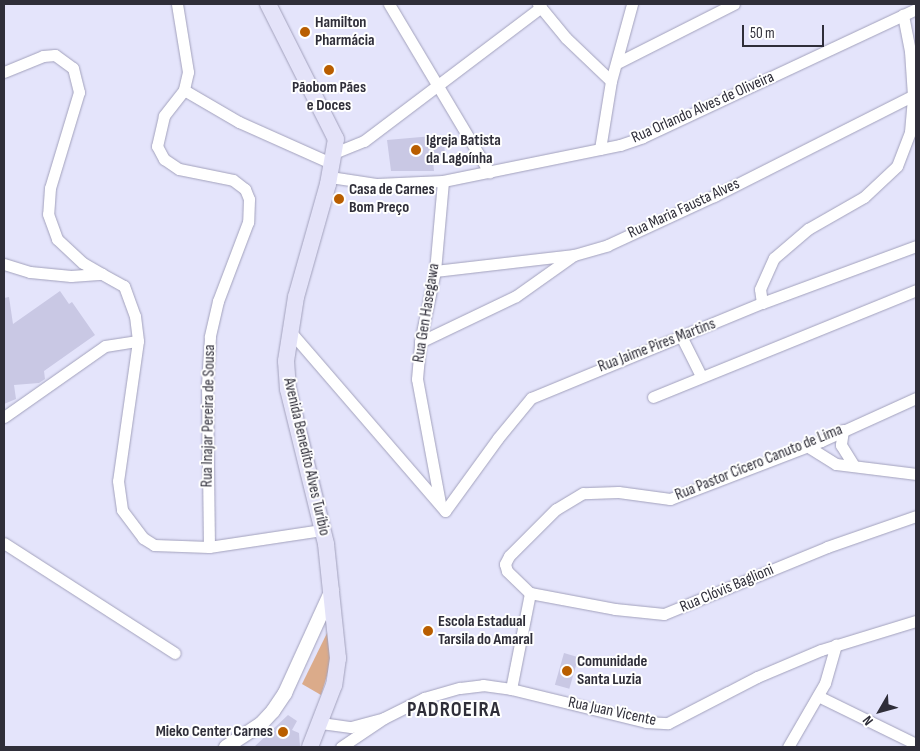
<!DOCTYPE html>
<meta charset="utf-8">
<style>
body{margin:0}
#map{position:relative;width:920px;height:751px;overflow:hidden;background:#e4e4fb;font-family:"Sofia Sans Condensed",sans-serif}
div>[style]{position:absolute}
.green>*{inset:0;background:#dbab8a}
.building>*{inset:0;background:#c9c8e4;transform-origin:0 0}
.roads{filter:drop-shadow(0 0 1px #a2a1bc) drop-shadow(0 0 1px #a2a1bc)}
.minor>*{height:11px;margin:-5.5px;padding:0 5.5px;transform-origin:5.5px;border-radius:5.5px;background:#fff}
.tertiary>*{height:14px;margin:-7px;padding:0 7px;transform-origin:7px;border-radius:7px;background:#fff}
.secondary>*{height:16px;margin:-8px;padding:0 8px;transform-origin:8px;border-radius:8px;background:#e4e3f9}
.dots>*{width:14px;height:14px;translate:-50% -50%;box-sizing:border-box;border:2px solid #fff;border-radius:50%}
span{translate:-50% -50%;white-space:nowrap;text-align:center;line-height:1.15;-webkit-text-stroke:4px #fff;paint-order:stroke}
.poi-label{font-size:16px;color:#2f2e39;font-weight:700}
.left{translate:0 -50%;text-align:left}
.right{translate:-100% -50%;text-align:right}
.street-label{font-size:16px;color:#2f2e39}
.district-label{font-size:21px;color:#2f2e39;font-weight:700;letter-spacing:1px}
.frame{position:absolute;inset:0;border:5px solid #2f2e39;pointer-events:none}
.north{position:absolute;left:855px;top:686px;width:50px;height:50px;-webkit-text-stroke:4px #fff;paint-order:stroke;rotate:232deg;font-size:14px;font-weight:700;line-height:20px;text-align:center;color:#2f2e39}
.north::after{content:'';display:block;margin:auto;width:18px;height:22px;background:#2f2e39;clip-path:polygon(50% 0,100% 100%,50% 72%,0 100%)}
.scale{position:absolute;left:742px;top:25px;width:82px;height:22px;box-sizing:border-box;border:2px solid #2f2e39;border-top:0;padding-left:6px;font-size:15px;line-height:18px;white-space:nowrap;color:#2f2e39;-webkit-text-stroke:4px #fff;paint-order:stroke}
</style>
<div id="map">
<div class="green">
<i style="clip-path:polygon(329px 629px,332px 636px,330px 666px,321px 695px,302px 684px)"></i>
</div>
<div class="building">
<i style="clip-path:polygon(444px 135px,445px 159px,433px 161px,434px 171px,391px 171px,387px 140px)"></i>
<i style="clip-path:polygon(60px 291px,69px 304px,72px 302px,95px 335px,44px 371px,45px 379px,39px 383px,14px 385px,16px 399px,4px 404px,4px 298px,9px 297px,13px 324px)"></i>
<i style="left:564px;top:653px;width:15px;height:33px;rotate:16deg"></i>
<i style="clip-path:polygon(288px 715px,297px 721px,292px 730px,299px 733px,300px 747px,254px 747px)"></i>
</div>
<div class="roads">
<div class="minor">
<i style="left:177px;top:4px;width:69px;rotate:80.8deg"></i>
<i style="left:188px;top:72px;width:18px;rotate:103deg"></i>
<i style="left:184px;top:90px;width:33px;rotate:128deg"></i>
<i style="left:164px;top:116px;width:31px;rotate:103deg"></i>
<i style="left:157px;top:146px;width:15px;rotate:62deg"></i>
<i style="left:164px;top:159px;width:18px;rotate:34deg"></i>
<i style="left:179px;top:169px;width:55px;rotate:11.5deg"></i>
<i style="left:233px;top:180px;width:15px;rotate:37deg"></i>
<i style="left:245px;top:189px;width:11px;rotate:68deg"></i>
<i style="left:249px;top:199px;width:23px;rotate:92deg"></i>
<i style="left:248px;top:222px;width:85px;rotate:110.8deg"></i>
<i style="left:218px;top:301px;width:37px;rotate:103deg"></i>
<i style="left:210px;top:337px;width:48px;rotate:93.6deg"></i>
<i style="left:207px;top:385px;width:162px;rotate:89.3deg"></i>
<i style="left:389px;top:4px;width:196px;rotate:59.2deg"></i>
<i style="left:538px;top:4px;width:44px;rotate:50.5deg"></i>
<i style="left:566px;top:38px;width:62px;rotate:43.7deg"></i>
<i style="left:617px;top:63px;width:131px;rotate:-26.8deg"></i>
<i style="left:4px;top:72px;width:42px;rotate:-22.3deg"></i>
<i style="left:43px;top:56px;width:12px;rotate:-5deg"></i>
<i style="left:55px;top:55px;width:22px;rotate:36deg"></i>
<i style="left:73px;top:68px;width:25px;rotate:76deg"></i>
<i style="left:79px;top:92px;width:100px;rotate:106.8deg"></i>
<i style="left:50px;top:188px;width:26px;rotate:94deg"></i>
<i style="left:48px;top:214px;width:27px;rotate:70deg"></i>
<i style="left:57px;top:239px;width:35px;rotate:43deg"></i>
<i style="left:83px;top:263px;width:22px;rotate:30deg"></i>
<i style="left:184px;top:90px;width:64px;rotate:30.2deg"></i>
<i style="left:239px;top:122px;width:103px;rotate:24.1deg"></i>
<i style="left:600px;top:149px;width:69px;rotate:-80.8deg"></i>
<i style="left:611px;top:81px;width:80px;rotate:-74.7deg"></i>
<i style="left:334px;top:153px;width:32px;rotate:-22deg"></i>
<i style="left:364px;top:141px;width:222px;rotate:-37.1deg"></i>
<i style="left:330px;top:177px;width:48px;rotate:8.5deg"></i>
<i style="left:377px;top:184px;width:66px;rotate:-2.6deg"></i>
<i style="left:443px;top:181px;width:181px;rotate:-11.5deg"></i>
<i style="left:620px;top:145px;width:24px;rotate:-19deg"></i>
<i style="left:643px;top:137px;width:302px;rotate:-25.1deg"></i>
<i style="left:4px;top:264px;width:27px;rotate:17deg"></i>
<i style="left:30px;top:272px;width:41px;rotate:5.6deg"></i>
<i style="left:71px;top:276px;width:31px;rotate:-4deg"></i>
<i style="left:102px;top:274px;width:25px;rotate:29deg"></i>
<i style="left:124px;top:286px;width:32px;rotate:70deg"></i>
<i style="left:135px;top:316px;width:25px;rotate:83deg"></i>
<i style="left:138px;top:341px;width:141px;rotate:98.1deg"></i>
<i style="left:118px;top:481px;width:29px;rotate:82deg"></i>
<i style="left:122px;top:510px;width:35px;rotate:53deg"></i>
<i style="left:143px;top:538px;width:13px;rotate:32deg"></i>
<i style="left:154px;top:545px;width:55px;rotate:2.1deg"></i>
<i style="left:209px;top:547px;width:114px;rotate:-8.6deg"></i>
<i style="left:435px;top:271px;width:140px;rotate:-6.6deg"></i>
<i style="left:574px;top:255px;width:35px;rotate:-16deg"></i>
<i style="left:608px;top:245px;width:117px;rotate:-24.8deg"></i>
<i style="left:714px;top:196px;width:226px;rotate:-26.8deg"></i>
<i style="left:762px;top:303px;width:14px;rotate:-98deg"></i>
<i style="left:760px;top:289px;width:34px;rotate:-66deg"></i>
<i style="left:774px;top:258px;width:45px;rotate:-40.5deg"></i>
<i style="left:808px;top:229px;width:64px;rotate:-29.7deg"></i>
<i style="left:864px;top:197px;width:45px;rotate:-43.2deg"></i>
<i style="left:897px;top:166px;width:36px;rotate:-69deg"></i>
<i style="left:910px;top:132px;width:36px;rotate:-85deg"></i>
<i style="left:913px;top:96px;width:45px;rotate:-93.8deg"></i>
<i style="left:910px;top:51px;width:37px;rotate:-101deg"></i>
<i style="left:289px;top:330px;width:239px;rotate:49.2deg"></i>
<i style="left:445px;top:511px;width:90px;rotate:-54deg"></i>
<i style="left:498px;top:438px;width:52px;rotate:-50.5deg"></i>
<i style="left:531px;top:398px;width:250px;rotate:-22.4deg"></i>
<i style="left:762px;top:303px;width:164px;rotate:-20.3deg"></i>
<i style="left:682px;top:338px;width:42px;rotate:63.4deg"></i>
<i style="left:420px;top:342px;width:106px;rotate:-25.6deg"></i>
<i style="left:516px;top:296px;width:71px;rotate:-35.3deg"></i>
<i style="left:653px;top:397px;width:284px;rotate:-22.1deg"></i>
<i style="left:916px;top:398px;width:104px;rotate:155.6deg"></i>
<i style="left:821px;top:441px;width:162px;rotate:159deg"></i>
<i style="left:670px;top:499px;width:52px;rotate:-172.3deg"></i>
<i style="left:618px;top:492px;width:35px;rotate:178deg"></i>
<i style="left:583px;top:493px;width:31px;rotate:149deg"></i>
<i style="left:556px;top:509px;width:66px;rotate:135deg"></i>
<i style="left:509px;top:556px;width:9px;rotate:117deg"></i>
<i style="left:505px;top:564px;width:7px;rotate:74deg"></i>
<i style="left:507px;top:571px;width:32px;rotate:44deg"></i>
<i style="left:530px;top:593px;width:86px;rotate:10.7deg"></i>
<i style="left:615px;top:609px;width:49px;rotate:5.8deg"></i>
<i style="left:664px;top:614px;width:176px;rotate:-22.3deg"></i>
<i style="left:827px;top:547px;width:94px;rotate:-19.2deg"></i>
<i style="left:4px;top:417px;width:123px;rotate:-35.1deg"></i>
<i style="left:105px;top:346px;width:33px;rotate:-9deg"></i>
<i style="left:843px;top:430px;width:15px;rotate:98deg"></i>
<i style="left:841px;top:445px;width:22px;rotate:58deg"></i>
<i style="left:807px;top:446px;width:34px;rotate:32deg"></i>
<i style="left:836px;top:464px;width:81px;rotate:7.1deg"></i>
<i style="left:440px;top:503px;width:126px;rotate:-100.5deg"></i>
<i style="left:417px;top:379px;width:37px;rotate:-85deg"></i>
<i style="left:420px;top:342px;width:73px;rotate:-78.1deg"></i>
<i style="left:435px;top:271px;width:90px;rotate:-84.9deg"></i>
<i style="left:4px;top:543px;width:203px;rotate:32.8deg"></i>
<i style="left:511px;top:689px;width:98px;rotate:-78.8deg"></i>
<i style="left:818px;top:696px;width:109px;rotate:26.1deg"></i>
<i style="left:321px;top:723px;width:30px;rotate:8deg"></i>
<i style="left:351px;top:727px;width:30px;rotate:-15deg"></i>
<i style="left:341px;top:747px;width:52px;rotate:-34deg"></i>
<i style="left:384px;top:718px;width:45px;rotate:-26.6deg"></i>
<i style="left:424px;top:698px;width:37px;rotate:-16deg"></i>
<i style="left:460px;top:688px;width:23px;rotate:-7deg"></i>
<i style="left:483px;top:685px;width:28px;rotate:8deg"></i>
<i style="left:511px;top:689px;width:139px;rotate:13.7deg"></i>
<i style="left:646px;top:722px;width:22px;rotate:3deg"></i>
<i style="left:668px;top:723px;width:100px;rotate:-27.3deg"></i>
<i style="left:757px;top:677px;width:69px;rotate:-22.9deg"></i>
<i style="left:821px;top:650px;width:99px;rotate:-17deg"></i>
<i style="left:788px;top:747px;width:74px;rotate:-60deg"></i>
<i style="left:825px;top:683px;width:40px;rotate:-74deg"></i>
</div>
<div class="tertiary">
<i style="left:226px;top:747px;width:42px;rotate:-33.3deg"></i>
<i style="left:261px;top:724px;width:18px;rotate:-47deg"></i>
<i style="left:273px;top:711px;width:22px;rotate:-56deg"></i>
<i style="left:285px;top:693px;width:113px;rotate:-65.5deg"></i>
</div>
<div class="secondary">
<i style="left:268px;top:4px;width:151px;rotate:63.3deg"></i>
<i style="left:336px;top:139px;width:46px;rotate:100.1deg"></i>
<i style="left:328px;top:184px;width:117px;rotate:105.8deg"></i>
<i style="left:296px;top:297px;width:65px;rotate:98.9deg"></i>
<i style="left:286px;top:361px;width:28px;rotate:86deg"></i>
<i style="left:288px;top:389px;width:160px;rotate:76.2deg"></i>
<i style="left:326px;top:544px;width:115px;rotate:84deg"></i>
<i style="left:338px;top:658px;width:27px;rotate:98deg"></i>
<i style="left:334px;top:685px;width:66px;rotate:111.2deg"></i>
</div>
</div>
<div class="dots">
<i style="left:305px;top:32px;background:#b95e00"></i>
<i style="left:329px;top:70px;background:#b95e00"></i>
<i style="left:416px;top:150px;background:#b95e00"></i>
<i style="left:339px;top:199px;background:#b95e00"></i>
<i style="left:428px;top:631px;background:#b95e00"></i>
<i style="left:567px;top:671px;background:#b95e00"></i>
<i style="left:283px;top:732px;background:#b95e00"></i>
</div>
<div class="poi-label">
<span class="left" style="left:315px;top:32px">Hamilton<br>Pharmácia</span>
<span style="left:329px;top:97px">Pãobom Pães<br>e Doces</span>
<span class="left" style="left:426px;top:150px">Igreja Batista<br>da Lagoínha</span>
<span class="left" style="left:349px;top:199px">Casa de Carnes<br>Bom Preço</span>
<span class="left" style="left:438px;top:631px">Escola Estadual<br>Tarsila do Amaral</span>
<span class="left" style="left:577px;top:671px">Comunidade<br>Santa Luzia</span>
<span class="right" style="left:273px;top:732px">Mieko Center Carnes</span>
</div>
<div class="street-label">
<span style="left:703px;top:108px;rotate:-24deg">Rua Orlando Alves de Oliveira</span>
<span style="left:684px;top:209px;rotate:-25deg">Rua Maria Fausta Alves</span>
<span style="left:427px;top:313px;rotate:-81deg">Rua Gen Hasegawa</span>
<span style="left:657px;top:346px;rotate:-21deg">Rua Jaime Pires Martins</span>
<span style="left:209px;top:416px;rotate:-89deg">Rua Inajar Pereira de Sousa</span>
<span style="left:306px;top:457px;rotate:77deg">Avenida Benedito Alves Turíbio</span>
<span style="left:759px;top:463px;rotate:-22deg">Rua Pastor Cícero Canuto de Lima</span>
<span style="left:727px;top:589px;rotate:-23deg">Rua Clóvis Baglioni</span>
<span style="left:612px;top:712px;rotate:12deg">Rua Juan Vicente</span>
</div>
<div class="district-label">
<span style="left:454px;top:710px">PADROEIRA</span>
</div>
<div class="frame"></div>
<div class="north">N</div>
<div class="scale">50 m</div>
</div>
